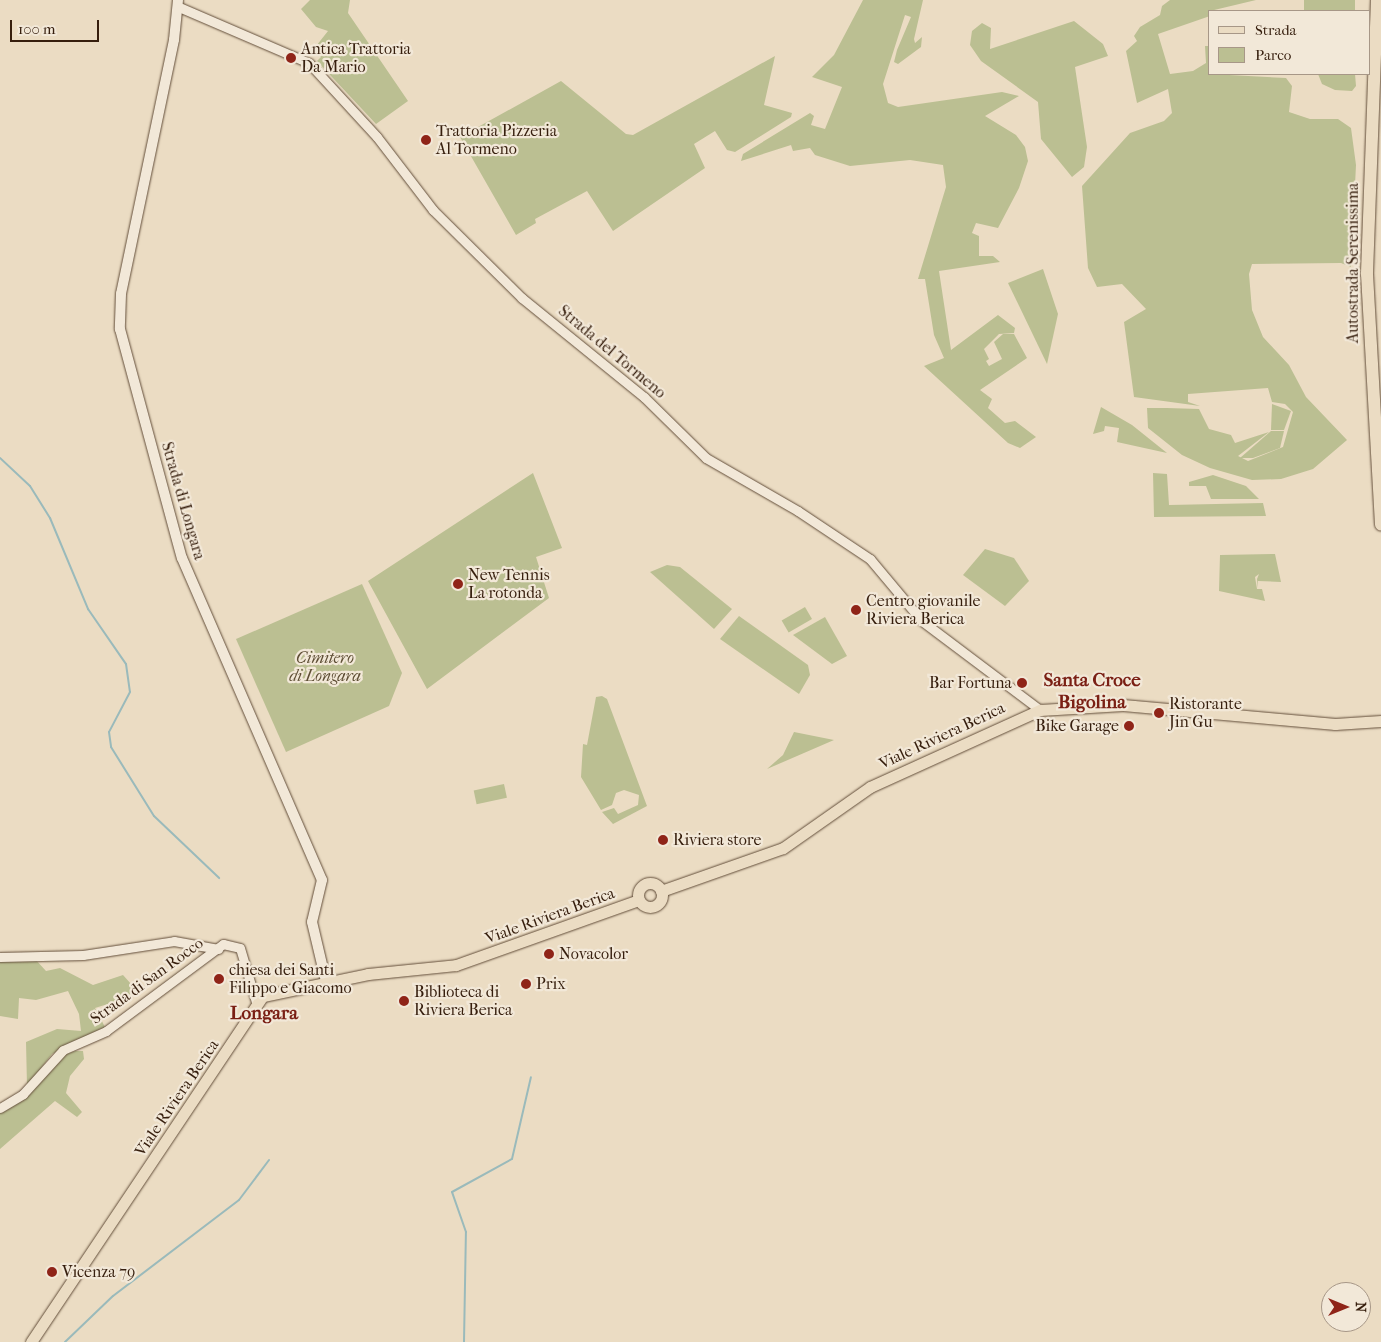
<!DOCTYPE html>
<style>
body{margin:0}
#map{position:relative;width:1381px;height:1342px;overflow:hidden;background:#ebdcc3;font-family:"IM FELL French Canon",serif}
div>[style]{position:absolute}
.green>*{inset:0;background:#bbbf92;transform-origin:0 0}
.stream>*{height:2px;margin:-1px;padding:0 1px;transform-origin:1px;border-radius:1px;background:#9ababb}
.roads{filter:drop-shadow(0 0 1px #634e3a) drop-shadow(0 0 1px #634e3a)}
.tertiary>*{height:9px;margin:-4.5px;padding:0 4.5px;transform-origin:4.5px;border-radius:4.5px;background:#f2e8d8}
.secondary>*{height:10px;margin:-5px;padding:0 5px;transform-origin:5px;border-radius:5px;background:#f2e8d8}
.primary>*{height:11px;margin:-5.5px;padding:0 5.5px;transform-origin:5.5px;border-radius:5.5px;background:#ebdcc3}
.primary>.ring{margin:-5.5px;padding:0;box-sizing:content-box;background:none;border:11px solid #ebdcc3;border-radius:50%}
.motorway>*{height:12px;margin:-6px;padding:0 6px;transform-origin:6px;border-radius:6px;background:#ebdcc3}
.dots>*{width:14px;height:14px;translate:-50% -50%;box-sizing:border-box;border:2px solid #f2e8d8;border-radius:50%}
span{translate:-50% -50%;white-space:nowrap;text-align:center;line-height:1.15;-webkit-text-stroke:4.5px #f2e8d8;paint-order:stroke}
.poi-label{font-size:16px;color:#361e0d}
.left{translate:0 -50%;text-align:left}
.right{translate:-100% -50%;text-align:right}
.street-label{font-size:16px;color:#361e0d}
.park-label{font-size:16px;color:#5e4e35;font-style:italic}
.quarter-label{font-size:19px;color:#7a1f14;font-weight:700}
.legend{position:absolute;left:1208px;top:10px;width:162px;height:65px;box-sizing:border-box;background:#f2e8d8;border:1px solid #a79787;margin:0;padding:6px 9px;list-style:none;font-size:15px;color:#361e0d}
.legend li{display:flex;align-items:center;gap:10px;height:25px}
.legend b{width:25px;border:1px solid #a79787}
.north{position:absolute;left:1321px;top:1282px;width:50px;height:50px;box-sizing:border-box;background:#f2e8d8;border:1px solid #a79787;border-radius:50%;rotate:90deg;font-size:14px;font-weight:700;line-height:20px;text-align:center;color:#361e0d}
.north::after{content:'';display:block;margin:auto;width:18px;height:22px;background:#8f2418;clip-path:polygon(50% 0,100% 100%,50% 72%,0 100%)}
.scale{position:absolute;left:10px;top:20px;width:89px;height:22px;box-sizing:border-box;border:2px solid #361e0d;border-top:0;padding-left:6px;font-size:15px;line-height:18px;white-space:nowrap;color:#361e0d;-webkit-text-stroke:4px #f2e8d8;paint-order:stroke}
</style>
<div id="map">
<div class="green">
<i style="clip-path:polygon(310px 0,350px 0,348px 13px,408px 101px,376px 124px,317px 61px,321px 57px,315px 51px,309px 55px,328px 31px,316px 27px,301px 9px)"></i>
<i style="clip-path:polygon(863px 0,923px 0,914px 39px,915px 43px,922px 37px,921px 47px,898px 64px,894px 62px,897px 50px,911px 17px,905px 15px,883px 84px,888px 103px,898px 107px,1002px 92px,1019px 96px,985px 116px,1016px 135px,1025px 147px,1028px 161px,1019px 188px,998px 228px,976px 223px,972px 233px,979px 236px,979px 256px,993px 256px,1000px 262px,939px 271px,951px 350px,998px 315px,1015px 328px,1014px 333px,999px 334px,984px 349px,989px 359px,986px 361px,989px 366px,1002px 359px,994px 342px,1003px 334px,1014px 334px,1027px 358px,980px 390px,992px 399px,988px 408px,1005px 423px,1015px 421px,1036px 437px,1020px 448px,1008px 443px,924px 366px,944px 358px,934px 335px,925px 279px,918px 279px,946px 187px,943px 165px,910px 160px,850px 166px,815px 155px,810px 148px,793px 151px,791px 145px,741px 161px,743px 154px,810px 113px,814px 116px,811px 125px,825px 129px,842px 87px,812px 77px,834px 55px)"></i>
<i style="clip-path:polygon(1170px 0,1256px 0,1210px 11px,1210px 16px,1158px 34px,1170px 74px,1193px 71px,1206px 63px,1205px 46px,1210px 46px,1210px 74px,1286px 78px,1292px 86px,1289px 112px,1310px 119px,1338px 119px,1351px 128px,1356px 165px,1351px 267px,1341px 263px,1252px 264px,1249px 274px,1252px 310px,1263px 337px,1289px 365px,1306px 397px,1347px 440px,1313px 469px,1281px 479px,1252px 480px,1210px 468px,1182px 455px,1148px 428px,1147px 408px,1167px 408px,1199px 409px,1209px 429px,1231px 435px,1235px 443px,1269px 432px,1238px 456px,1248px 461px,1283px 447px,1293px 412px,1285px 404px,1272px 402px,1268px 388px,1188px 394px,1188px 402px,1200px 406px,1134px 397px,1124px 322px,1146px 309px,1122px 284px,1097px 287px,1088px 268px,1082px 186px,1130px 133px,1164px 121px,1172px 113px,1168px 89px,1137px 103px,1126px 51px,1137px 41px,1134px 36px,1140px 27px,1160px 15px,1162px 6px)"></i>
<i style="left:1304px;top:0;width:51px;height:11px"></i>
<i style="clip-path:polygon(1074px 21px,1103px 44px,1108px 56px,1075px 67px,1087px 147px,1084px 167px,1072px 177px,1041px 139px,1038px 102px,981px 61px,970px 45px,972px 31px,982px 23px,991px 28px,990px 49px)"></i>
<i style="clip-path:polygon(775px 56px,764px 105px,792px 113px,791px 117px,735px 152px,727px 150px,715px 131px,694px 144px,705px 168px,613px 231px,587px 191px,535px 219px,536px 223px,516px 235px,460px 137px,561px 81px,626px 134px,633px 135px)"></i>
<i style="clip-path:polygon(1318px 74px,1355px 74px,1356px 86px,1352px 91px,1335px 90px,1322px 84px)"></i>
<i style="clip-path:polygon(1043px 269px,1058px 314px,1047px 364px,1008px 283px)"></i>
<i style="clip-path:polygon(1272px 404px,1291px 411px,1284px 430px,1271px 430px)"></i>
<i style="clip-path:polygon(1101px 407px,1132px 425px,1167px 453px,1117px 442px,1119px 428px,1105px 426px,1104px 431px,1093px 434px)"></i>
<i style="clip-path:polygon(1271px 431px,1284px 431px,1280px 448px,1253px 458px,1240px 458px)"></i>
<i style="clip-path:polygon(533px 473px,562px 548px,536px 557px,549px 598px,427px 689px,368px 581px)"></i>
<i style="clip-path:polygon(1153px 473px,1167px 474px,1169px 505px,1263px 503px,1266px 516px,1154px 517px)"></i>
<i style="clip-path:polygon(1213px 475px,1246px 486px,1259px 499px,1211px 499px,1206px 486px,1189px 486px,1189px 482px)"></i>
<i style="clip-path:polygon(985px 549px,1014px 558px,1029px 581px,1005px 606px,963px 575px)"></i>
<i style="clip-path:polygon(1275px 554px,1281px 582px,1258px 581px,1258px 588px,1257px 579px,1259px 574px,1255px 577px,1257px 589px,1262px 589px,1265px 601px,1219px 591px,1220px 555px)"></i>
<i style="clip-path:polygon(667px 565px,680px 567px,732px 609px,714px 629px,650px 572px)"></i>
<i style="clip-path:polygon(362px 584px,402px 673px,389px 706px,286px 752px,236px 639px)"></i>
<i style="left:805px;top:607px;width:14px;height:27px;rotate:60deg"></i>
<i style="clip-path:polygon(739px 616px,808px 665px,810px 675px,799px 694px,720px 639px)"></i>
<i style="clip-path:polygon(825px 617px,847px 656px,832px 664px,793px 635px)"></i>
<i style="clip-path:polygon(602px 696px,607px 699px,647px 806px,613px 824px,602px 812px,614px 808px,618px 814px,638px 805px,639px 795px,624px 790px,616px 793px,612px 805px,601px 810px,581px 777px,583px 744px,587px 745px,596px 697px)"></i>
<i style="clip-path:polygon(794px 732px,834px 740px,767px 769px,783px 755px)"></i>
<i style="left:504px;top:784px;width:14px;height:31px;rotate:78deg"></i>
<i style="clip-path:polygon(0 958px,35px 959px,46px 971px,60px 968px,93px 985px,123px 975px,140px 994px,95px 1008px,105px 1027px,52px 1054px,27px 1086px,26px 1042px,57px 1029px,81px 1031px,79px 1014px,68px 991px,36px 1000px,19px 998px,18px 1019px,0 1016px)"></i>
<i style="clip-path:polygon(75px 1051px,83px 1051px,84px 1059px,70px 1076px,66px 1093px,82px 1112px,77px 1117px,55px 1101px,0 1149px,0 1113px,26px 1097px,61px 1056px)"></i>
</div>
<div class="stream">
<i style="left:0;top:458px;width:41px;rotate:43deg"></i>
<i style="left:30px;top:486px;width:38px;rotate:58deg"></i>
<i style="left:50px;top:518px;width:99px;rotate:67.3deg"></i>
<i style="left:88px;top:609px;width:67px;rotate:55.4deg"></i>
<i style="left:126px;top:664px;width:28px;rotate:82deg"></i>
<i style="left:130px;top:692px;width:45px;rotate:117.7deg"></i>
<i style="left:109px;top:732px;width:15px;rotate:82deg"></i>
<i style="left:111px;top:747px;width:81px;rotate:58.1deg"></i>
<i style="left:154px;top:816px;width:90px;rotate:43.6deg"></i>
<i style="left:65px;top:1342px;width:66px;rotate:-43.8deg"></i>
<i style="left:113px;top:1296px;width:158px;rotate:-37.3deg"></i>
<i style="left:239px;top:1200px;width:50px;rotate:-53.1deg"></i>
<i style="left:464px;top:1342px;width:110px;rotate:-89deg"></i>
<i style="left:466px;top:1232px;width:42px;rotate:-109.3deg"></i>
<i style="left:452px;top:1192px;width:68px;rotate:-28.8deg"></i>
<i style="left:512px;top:1159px;width:84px;rotate:-77deg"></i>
</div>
<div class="roads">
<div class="tertiary">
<i style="left:179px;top:7px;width:142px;rotate:23.3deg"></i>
<i style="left:309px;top:63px;width:100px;rotate:47.4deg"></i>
<i style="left:377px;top:137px;width:92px;rotate:52.5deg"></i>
<i style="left:433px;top:210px;width:125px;rotate:44.7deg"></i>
<i style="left:522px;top:298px;width:157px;rotate:39.1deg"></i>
<i style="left:644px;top:397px;width:87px;rotate:44.5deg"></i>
<i style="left:706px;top:458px;width:106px;rotate:29.9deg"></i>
<i style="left:798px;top:511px;width:87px;rotate:33.7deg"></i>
<i style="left:870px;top:559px;width:81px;rotate:50deg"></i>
<i style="left:922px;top:621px;width:148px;rotate:37deg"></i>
<i style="left:0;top:957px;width:83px;rotate:-1.4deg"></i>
<i style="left:83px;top:955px;width:92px;rotate:-8.7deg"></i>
<i style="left:174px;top:941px;width:45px;rotate:10.3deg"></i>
<i style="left:0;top:1108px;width:27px;rotate:-31deg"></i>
<i style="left:23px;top:1094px;width:59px;rotate:-47.7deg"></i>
<i style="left:63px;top:1050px;width:47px;rotate:-23.8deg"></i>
<i style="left:106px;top:1031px;width:146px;rotate:-36.6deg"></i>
<i style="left:223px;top:944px;width:17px;rotate:13deg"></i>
<i style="left:240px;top:948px;width:56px;rotate:73.5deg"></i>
</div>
<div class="secondary">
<i style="left:178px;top:0;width:40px;rotate:95.7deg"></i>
<i style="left:174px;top:40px;width:259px;rotate:101.8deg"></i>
<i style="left:121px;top:294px;width:35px;rotate:92deg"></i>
<i style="left:120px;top:329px;width:237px;rotate:74.9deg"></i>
<i style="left:182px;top:558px;width:351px;rotate:66.5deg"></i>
<i style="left:322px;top:880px;width:43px;rotate:103.4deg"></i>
<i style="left:312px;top:922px;width:61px;rotate:76.7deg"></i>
</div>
<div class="primary">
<i class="ring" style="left:638px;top:883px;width:13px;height:13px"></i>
<i style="left:661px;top:891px;width:129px;rotate:-19.4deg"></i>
<i style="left:783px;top:848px;width:106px;rotate:-35deg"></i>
<i style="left:870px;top:787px;width:187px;rotate:-24.4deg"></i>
<i style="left:1040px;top:710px;width:83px;rotate:-3.4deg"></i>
<i style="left:1123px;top:705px;width:213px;rotate:5.1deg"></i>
<i style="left:1335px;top:724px;width:46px;rotate:-3.7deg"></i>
<i style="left:31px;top:1342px;width:417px;rotate:-56.2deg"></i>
<i style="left:263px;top:996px;width:107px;rotate:-11.8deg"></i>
<i style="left:368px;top:974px;width:88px;rotate:-5.8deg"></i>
<i style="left:456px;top:965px;width:194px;rotate:-19.6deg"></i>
</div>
<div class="motorway">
<i style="left:1377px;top:0;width:274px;rotate:92.1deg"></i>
<i style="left:1367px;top:274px;width:251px;rotate:86.8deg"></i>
</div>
</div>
<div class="dots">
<i style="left:291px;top:58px;background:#8f2418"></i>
<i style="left:426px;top:140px;background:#8f2418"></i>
<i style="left:458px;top:584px;background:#8f2418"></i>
<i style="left:856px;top:610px;background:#8f2418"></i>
<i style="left:1022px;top:683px;background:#8f2418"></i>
<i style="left:1159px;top:713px;background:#8f2418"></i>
<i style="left:1129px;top:726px;background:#8f2418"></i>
<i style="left:663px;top:840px;background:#8f2418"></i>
<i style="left:549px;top:954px;background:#8f2418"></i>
<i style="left:219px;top:979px;background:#8f2418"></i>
<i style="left:526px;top:984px;background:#8f2418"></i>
<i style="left:404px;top:1001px;background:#8f2418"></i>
<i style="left:52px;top:1272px;background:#8f2418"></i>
</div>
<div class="poi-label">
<span class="left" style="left:301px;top:58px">Antica Trattoria<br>Da Mario</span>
<span class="left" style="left:436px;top:140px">Trattoria Pizzeria<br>Al Tormeno</span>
<span class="left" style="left:468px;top:584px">New Tennis<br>La rotonda</span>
<span class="left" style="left:866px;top:610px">Centro giovanile<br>Riviera Berica</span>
<span class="right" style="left:1012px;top:683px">Bar Fortuna</span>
<span class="left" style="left:1169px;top:713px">Ristorante<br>Jin Gu</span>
<span class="right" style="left:1119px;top:726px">Bike Garage</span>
<span class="left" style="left:673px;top:840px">Riviera store</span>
<span class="left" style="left:559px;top:954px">Novacolor</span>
<span class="left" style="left:229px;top:979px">chiesa dei Santi<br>Filippo e Giacomo</span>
<span class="left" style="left:536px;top:984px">Prix</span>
<span class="left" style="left:414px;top:1001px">Biblioteca di<br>Riviera Berica</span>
<span class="left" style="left:62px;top:1272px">Vicenza 79</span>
</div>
<div class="street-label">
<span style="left:1353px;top:263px;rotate:-90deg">Autostrada Serenissima</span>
<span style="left:612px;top:352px;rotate:40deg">Strada del Tormeno</span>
<span style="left:183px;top:501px;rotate:74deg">Strada di Longara</span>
<span style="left:942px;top:736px;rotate:-25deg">Viale Riviera Berica</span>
<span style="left:550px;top:916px;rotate:-20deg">Viale Riviera Berica</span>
<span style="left:147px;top:981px;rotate:-36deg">Strada di San Rocco</span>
<span style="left:177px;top:1098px;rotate:-56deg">Viale Riviera Berica</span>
</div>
<div class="park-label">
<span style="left:325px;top:667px">Cimitero<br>di Longara</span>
</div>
<div class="quarter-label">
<span style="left:1092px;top:692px">Santa Croce<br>Bigolina</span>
<span style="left:264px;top:1014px">Longara</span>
</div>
<ul class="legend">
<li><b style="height:6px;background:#ebdcc3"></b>Strada</li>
<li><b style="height:14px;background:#bbbf92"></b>Parco</li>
</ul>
<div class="north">N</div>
<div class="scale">100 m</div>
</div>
